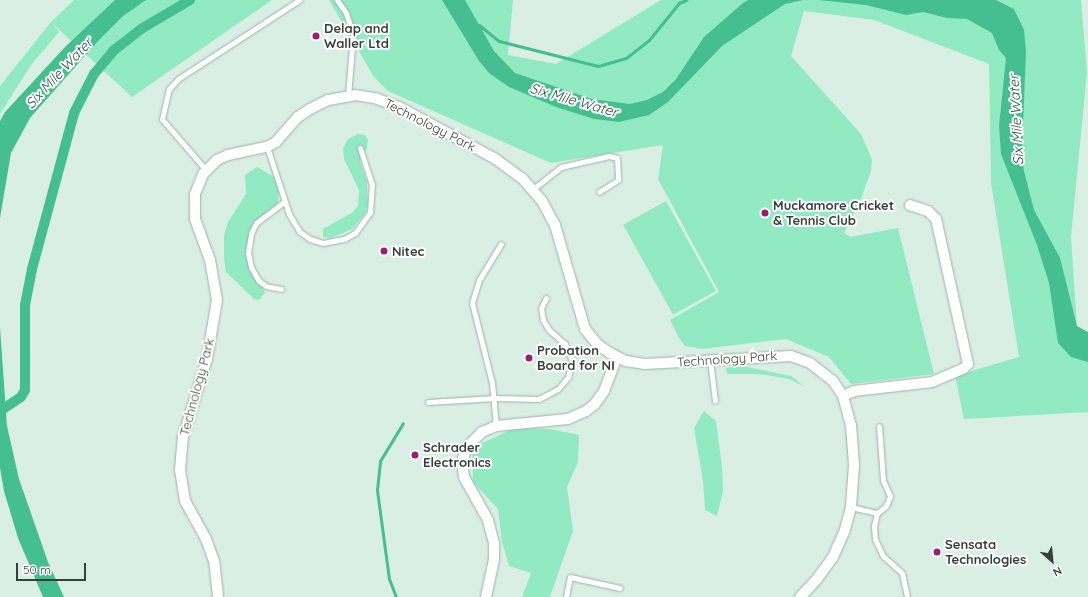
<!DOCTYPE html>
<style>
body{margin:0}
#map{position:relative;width:1088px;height:597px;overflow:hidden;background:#d9efe4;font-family:Quicksand,sans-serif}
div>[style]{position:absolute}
.green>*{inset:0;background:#92eac3;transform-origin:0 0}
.water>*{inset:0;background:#45bf90}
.stream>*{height:3px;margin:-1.5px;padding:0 1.5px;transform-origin:1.5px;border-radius:1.5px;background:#45bf90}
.canal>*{height:10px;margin:-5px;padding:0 5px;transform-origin:5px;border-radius:5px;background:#45bf90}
.roads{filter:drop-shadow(0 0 1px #9eb2a8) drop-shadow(0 0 1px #9eb2a8)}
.service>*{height:5px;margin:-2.5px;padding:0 2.5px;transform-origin:2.5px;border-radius:2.5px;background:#fff}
.minor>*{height:10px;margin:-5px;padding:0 5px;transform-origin:5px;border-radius:5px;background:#fff}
.dots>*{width:11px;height:11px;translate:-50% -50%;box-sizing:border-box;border:2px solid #fff;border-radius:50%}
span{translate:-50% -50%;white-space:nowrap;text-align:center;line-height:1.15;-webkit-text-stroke:4px #fff;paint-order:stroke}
.poi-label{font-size:13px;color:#363f3a;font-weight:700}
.left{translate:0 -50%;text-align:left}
.street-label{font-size:13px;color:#363f3a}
.water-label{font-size:14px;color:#22533f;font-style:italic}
.north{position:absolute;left:1032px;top:541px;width:40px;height:40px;-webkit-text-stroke:3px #fff;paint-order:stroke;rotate:153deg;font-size:11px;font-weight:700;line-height:16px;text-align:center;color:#363f3a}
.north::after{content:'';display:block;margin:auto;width:14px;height:18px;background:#363f3a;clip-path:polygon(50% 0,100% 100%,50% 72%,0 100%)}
.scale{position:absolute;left:16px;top:563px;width:70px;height:18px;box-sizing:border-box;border:2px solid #363f3a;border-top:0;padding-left:5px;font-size:12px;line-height:14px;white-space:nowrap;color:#363f3a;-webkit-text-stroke:3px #fff;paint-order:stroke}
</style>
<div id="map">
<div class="green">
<i style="clip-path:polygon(74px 0,272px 0,132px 97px,53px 24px,59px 32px,31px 65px,0 114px,0 86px,51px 22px)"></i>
<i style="clip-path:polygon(329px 0,513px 0,508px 55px,556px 64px,661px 0,1081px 0,1087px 72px,1071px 237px,1077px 327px,1088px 341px,1088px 412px,964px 419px,955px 376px,1019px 357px,991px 183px,989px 64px,874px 20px,804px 11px,791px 56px,861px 134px,872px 160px,871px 171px,861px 199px,844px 233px,850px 237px,898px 228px,934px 374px,851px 384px,829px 357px,786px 339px,702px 349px,685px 346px,679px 338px,670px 320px,719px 292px,658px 179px,663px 145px,551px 163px,388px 91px,374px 77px)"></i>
<i style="clip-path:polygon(358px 134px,365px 135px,368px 140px,367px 149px,361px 153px,360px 162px,367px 181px,368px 204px,365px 214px,352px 229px,331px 238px,323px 237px,323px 229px,353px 212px,358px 206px,359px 190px,344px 159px,343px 148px,348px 139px)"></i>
<i style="clip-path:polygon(257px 167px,276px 178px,279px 190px,278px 204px,259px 221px,250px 240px,250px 261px,265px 293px,259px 300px,254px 299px,226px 272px,224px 259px,224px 235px,228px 222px,246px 194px,245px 175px)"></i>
<i style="left:666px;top:201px;width:103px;height:49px;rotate:61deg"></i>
<i style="clip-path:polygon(742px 366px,791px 376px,805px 387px,789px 379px,760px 374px,727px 374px,726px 368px)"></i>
<i style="clip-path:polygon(704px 411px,716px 421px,722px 467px,723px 491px,717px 516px,705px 510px,703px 481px,694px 428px)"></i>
<i style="clip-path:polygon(514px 428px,550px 429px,579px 435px,578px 462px,567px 487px,573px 531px,550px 597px,522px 597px,531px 573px,509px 566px,502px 542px,498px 509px,473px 482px,472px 448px)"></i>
</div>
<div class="water">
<i style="clip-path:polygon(115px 0,146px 0,123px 16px,98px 41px,30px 118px,11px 153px,0 218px,0 121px,5px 112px,66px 46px)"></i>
<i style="clip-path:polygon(442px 0,465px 0,494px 51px,515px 73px,592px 99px,630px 104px,647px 100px,663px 92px,676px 79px,704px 37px,743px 3px,748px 0,803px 0,785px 4px,722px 46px,668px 102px,649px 115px,619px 122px,594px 119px,556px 107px,509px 87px,489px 73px,479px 61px)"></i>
<i style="clip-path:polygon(818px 0,996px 0,1014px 9px,1024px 30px,1026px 51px,1022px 152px,1024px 171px,1034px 210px,1060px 258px,1077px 326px,1088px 332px,1088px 362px,1071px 357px,1058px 343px,1049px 283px,1037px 245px,1001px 154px,999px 126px,1006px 58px,999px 50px,992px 33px,967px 19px,947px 18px,923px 12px,906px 15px,866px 5px)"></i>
<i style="clip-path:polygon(0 327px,7px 426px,19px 479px,48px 562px,64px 597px,43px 597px,18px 538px,4px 491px,0 468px)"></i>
</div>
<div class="stream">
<i style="left:479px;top:25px;width:26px;rotate:39deg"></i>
<i style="left:499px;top:41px;width:102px;rotate:14.2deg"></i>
<i style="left:598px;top:66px;width:29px;rotate:-16deg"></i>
<i style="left:626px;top:58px;width:29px;rotate:-38deg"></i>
<i style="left:649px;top:40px;width:48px;rotate:-51deg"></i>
<i style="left:679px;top:3px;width:8px;rotate:-23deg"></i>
<i style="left:396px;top:597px;width:19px;rotate:-111deg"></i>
<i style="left:389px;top:579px;width:90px;rotate:-97.7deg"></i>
<i style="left:377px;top:490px;width:29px;rotate:-84deg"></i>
<i style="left:380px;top:461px;width:44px;rotate:-58.8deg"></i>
</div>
<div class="canal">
<i style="left:0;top:411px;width:25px;rotate:-34deg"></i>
<i style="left:21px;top:397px;width:8px;rotate:-60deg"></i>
<i style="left:25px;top:390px;width:85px;rotate:-90deg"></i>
<i style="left:25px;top:305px;width:37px;rotate:-79deg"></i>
<i style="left:32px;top:269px;width:162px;rotate:-74.9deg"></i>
<i style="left:74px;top:113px;width:44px;rotate:-62.9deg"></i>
<i style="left:94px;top:74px;width:30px;rotate:-50deg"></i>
<i style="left:113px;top:51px;width:36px;rotate:-38deg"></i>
<i style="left:141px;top:29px;width:57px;rotate:-30.6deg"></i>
</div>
<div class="roads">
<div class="service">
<i style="left:337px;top:0;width:16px;rotate:55deg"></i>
<i style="left:346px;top:13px;width:22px;rotate:72deg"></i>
<i style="left:353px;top:34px;width:62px;rotate:94.6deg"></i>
<i style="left:267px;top:147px;width:71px;rotate:71.8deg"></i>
<i style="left:289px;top:214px;width:21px;rotate:59deg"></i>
<i style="left:300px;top:232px;width:12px;rotate:35deg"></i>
<i style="left:310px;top:239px;width:14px;rotate:17deg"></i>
<i style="left:323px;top:243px;width:21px;rotate:-11deg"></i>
<i style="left:344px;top:239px;width:13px;rotate:-29deg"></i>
<i style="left:355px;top:233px;width:26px;rotate:-54deg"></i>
<i style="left:370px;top:212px;width:27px;rotate:-86deg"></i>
<i style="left:372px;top:185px;width:39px;rotate:-108deg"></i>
<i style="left:206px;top:170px;width:67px;rotate:-130.8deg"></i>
<i style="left:162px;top:119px;width:31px;rotate:-77deg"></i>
<i style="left:169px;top:89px;width:13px;rotate:-48deg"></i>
<i style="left:178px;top:79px;width:145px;rotate:-33.1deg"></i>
<i style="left:533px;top:189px;width:36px;rotate:-38deg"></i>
<i style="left:561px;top:167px;width:49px;rotate:-12.9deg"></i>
<i style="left:609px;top:156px;width:8px;rotate:14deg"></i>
<i style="left:617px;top:158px;width:22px;rotate:87deg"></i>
<i style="left:618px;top:180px;width:22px;rotate:148deg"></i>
<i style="left:281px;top:289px;width:15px;rotate:-169deg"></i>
<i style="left:266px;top:286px;width:9px;rotate:-144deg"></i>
<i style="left:259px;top:281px;width:16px;rotate:-120deg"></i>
<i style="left:251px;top:267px;width:14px;rotate:-102deg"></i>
<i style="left:248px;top:253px;width:20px;rotate:-81deg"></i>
<i style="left:251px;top:233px;width:11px;rotate:-63deg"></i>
<i style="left:256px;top:223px;width:34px;rotate:-37deg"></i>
<i style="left:710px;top:360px;width:41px;rotate:83deg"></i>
<i style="left:428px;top:402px;width:67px;rotate:-3.4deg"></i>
<i style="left:495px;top:398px;width:44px;rotate:1.3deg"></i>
<i style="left:539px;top:399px;width:21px;rotate:-28deg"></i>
<i style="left:558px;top:389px;width:16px;rotate:-50deg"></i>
<i style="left:568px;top:377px;width:16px;rotate:-76deg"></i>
<i style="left:572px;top:361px;width:18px;rotate:-112deg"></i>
<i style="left:565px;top:344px;width:21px;rotate:-139deg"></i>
<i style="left:549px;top:330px;width:12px;rotate:-121deg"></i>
<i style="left:543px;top:320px;width:12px;rotate:-99deg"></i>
<i style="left:541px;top:308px;width:11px;rotate:-63deg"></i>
<i style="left:496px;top:426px;width:43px;rotate:-95.3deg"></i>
<i style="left:492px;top:383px;width:82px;rotate:-104deg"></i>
<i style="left:472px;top:303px;width:24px;rotate:-73deg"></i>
<i style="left:479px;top:280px;width:42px;rotate:-58.6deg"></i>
<i style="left:851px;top:507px;width:27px;rotate:13deg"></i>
<i style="left:877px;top:513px;width:11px;rotate:-38deg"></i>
<i style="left:886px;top:506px;width:11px;rotate:-68deg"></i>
<i style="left:890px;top:496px;width:17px;rotate:-114deg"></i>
<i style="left:883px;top:480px;width:54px;rotate:-94.2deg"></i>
<i style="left:877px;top:513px;width:13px;rotate:103deg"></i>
<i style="left:874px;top:526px;width:13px;rotate:86deg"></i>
<i style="left:875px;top:539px;width:19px;rotate:65deg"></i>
<i style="left:883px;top:556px;width:25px;rotate:42deg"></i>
<i style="left:902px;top:573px;width:25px;rotate:78deg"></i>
<i style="left:566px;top:597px;width:20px;rotate:-79deg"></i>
<i style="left:570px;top:577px;width:51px;rotate:12.4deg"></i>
</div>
<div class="minor">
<i style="left:843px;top:396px;width:12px;rotate:-24deg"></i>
<i style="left:854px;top:391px;width:79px;rotate:-6.6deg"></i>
<i style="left:932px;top:382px;width:34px;rotate:-23deg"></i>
<i style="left:963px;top:369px;width:7px;rotate:-45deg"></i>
<i style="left:968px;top:364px;width:148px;rotate:-102.4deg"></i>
<i style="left:936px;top:219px;width:11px;rotate:-135deg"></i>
<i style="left:928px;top:211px;width:19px;rotate:-162deg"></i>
<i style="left:218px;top:597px;width:36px;rotate:-96deg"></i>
<i style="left:214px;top:561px;width:23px;rotate:-110deg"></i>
<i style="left:206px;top:539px;width:43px;rotate:-118.9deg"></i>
<i style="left:185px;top:501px;width:31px;rotate:-99deg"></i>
<i style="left:180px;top:470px;width:33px;rotate:-85deg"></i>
<i style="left:183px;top:437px;width:82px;rotate:-72.9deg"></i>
<i style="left:207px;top:359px;width:60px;rotate:-80.4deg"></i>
<i style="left:217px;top:300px;width:41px;rotate:-99.9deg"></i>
<i style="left:210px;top:260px;width:44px;rotate:-110.1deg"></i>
<i style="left:195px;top:219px;width:25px;rotate:-90deg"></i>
<i style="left:195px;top:194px;width:22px;rotate:-68deg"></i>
<i style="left:203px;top:174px;width:20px;rotate:-45deg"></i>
<i style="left:217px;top:160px;width:12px;rotate:-24deg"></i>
<i style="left:228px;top:155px;width:40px;rotate:-12deg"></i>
<i style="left:267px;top:147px;width:10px;rotate:-29deg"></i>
<i style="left:276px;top:142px;width:33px;rotate:-49deg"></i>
<i style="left:298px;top:117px;width:14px;rotate:-34deg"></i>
<i style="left:310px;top:109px;width:20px;rotate:-27deg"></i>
<i style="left:328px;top:100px;width:27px;rotate:-10deg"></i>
<i style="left:355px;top:95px;width:20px;rotate:9deg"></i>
<i style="left:375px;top:98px;width:26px;rotate:21deg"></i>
<i style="left:399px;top:107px;width:108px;rotate:28.2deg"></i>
<i style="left:494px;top:158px;width:34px;rotate:36deg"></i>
<i style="left:522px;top:178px;width:30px;rotate:49deg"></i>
<i style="left:542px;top:201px;width:27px;rotate:62deg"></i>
<i style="left:555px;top:225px;width:108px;rotate:73.9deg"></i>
<i style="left:585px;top:329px;width:19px;rotate:51deg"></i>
<i style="left:597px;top:344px;width:16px;rotate:35deg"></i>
<i style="left:610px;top:353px;width:18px;rotate:27deg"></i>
<i style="left:626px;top:361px;width:19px;rotate:9deg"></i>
<i style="left:645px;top:364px;width:146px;rotate:-3.1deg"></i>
<i style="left:791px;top:356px;width:20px;rotate:20deg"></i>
<i style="left:810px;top:363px;width:29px;rotate:38deg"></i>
<i style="left:833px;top:381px;width:18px;rotate:56deg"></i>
<i style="left:843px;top:396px;width:30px;rotate:75deg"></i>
<i style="left:851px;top:425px;width:40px;rotate:85.7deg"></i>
<i style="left:854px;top:465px;width:42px;rotate:94.1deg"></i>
<i style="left:851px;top:507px;width:24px;rotate:105deg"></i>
<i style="left:845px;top:530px;width:30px;rotate:114deg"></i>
<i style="left:833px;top:557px;width:26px;rotate:126deg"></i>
<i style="left:818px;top:578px;width:26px;rotate:133deg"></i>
<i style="left:486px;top:597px;width:39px;rotate:-78deg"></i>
<i style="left:494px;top:559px;width:16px;rotate:-90deg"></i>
<i style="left:494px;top:543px;width:24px;rotate:-105deg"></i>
<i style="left:488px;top:520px;width:49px;rotate:-119.2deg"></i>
<i style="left:464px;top:477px;width:16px;rotate:-97deg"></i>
<i style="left:462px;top:461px;width:15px;rotate:-70deg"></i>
<i style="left:467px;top:447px;width:21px;rotate:-45deg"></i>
<i style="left:482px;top:432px;width:15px;rotate:-23deg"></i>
<i style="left:496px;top:426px;width:72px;rotate:-5.6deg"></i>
<i style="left:568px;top:419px;width:20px;rotate:-24deg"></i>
<i style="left:586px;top:411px;width:10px;rotate:-37deg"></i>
<i style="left:594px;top:405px;width:17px;rotate:-54deg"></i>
<i style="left:604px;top:391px;width:36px;rotate:-69deg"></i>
</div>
</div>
<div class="dots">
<i style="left:316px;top:36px;background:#9b1d73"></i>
<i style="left:765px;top:213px;background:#9b1d73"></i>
<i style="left:384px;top:251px;background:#9b1d73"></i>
<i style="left:529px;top:358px;background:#9b1d73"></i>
<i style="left:415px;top:455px;background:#9b1d73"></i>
<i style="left:937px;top:552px;background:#9b1d73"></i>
</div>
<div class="poi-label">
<span class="left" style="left:324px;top:36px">Delap and<br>Waller Ltd</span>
<span class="left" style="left:773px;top:213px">Muckamore Cricket<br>&amp; Tennis Club</span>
<span class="left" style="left:392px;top:251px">Nitec</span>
<span class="left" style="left:537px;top:358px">Probation<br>Board for NI</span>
<span class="left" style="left:423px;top:455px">Schrader<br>Electronics</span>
<span class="left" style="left:945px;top:552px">Sensata<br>Technologies</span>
</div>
<div class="street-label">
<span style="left:430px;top:125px;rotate:27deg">Technology Park</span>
<span style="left:727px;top:359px;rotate:-4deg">Technology Park</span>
<span style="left:197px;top:387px;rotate:-75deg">Technology Park</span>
</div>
<div class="water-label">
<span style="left:59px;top:73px;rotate:-47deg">Six Mile Water</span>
<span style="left:574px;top:100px;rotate:16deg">Six Mile Water</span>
<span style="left:1016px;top:120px;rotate:-93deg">Six Mile Water</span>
</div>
<div class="north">N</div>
<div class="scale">50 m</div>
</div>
